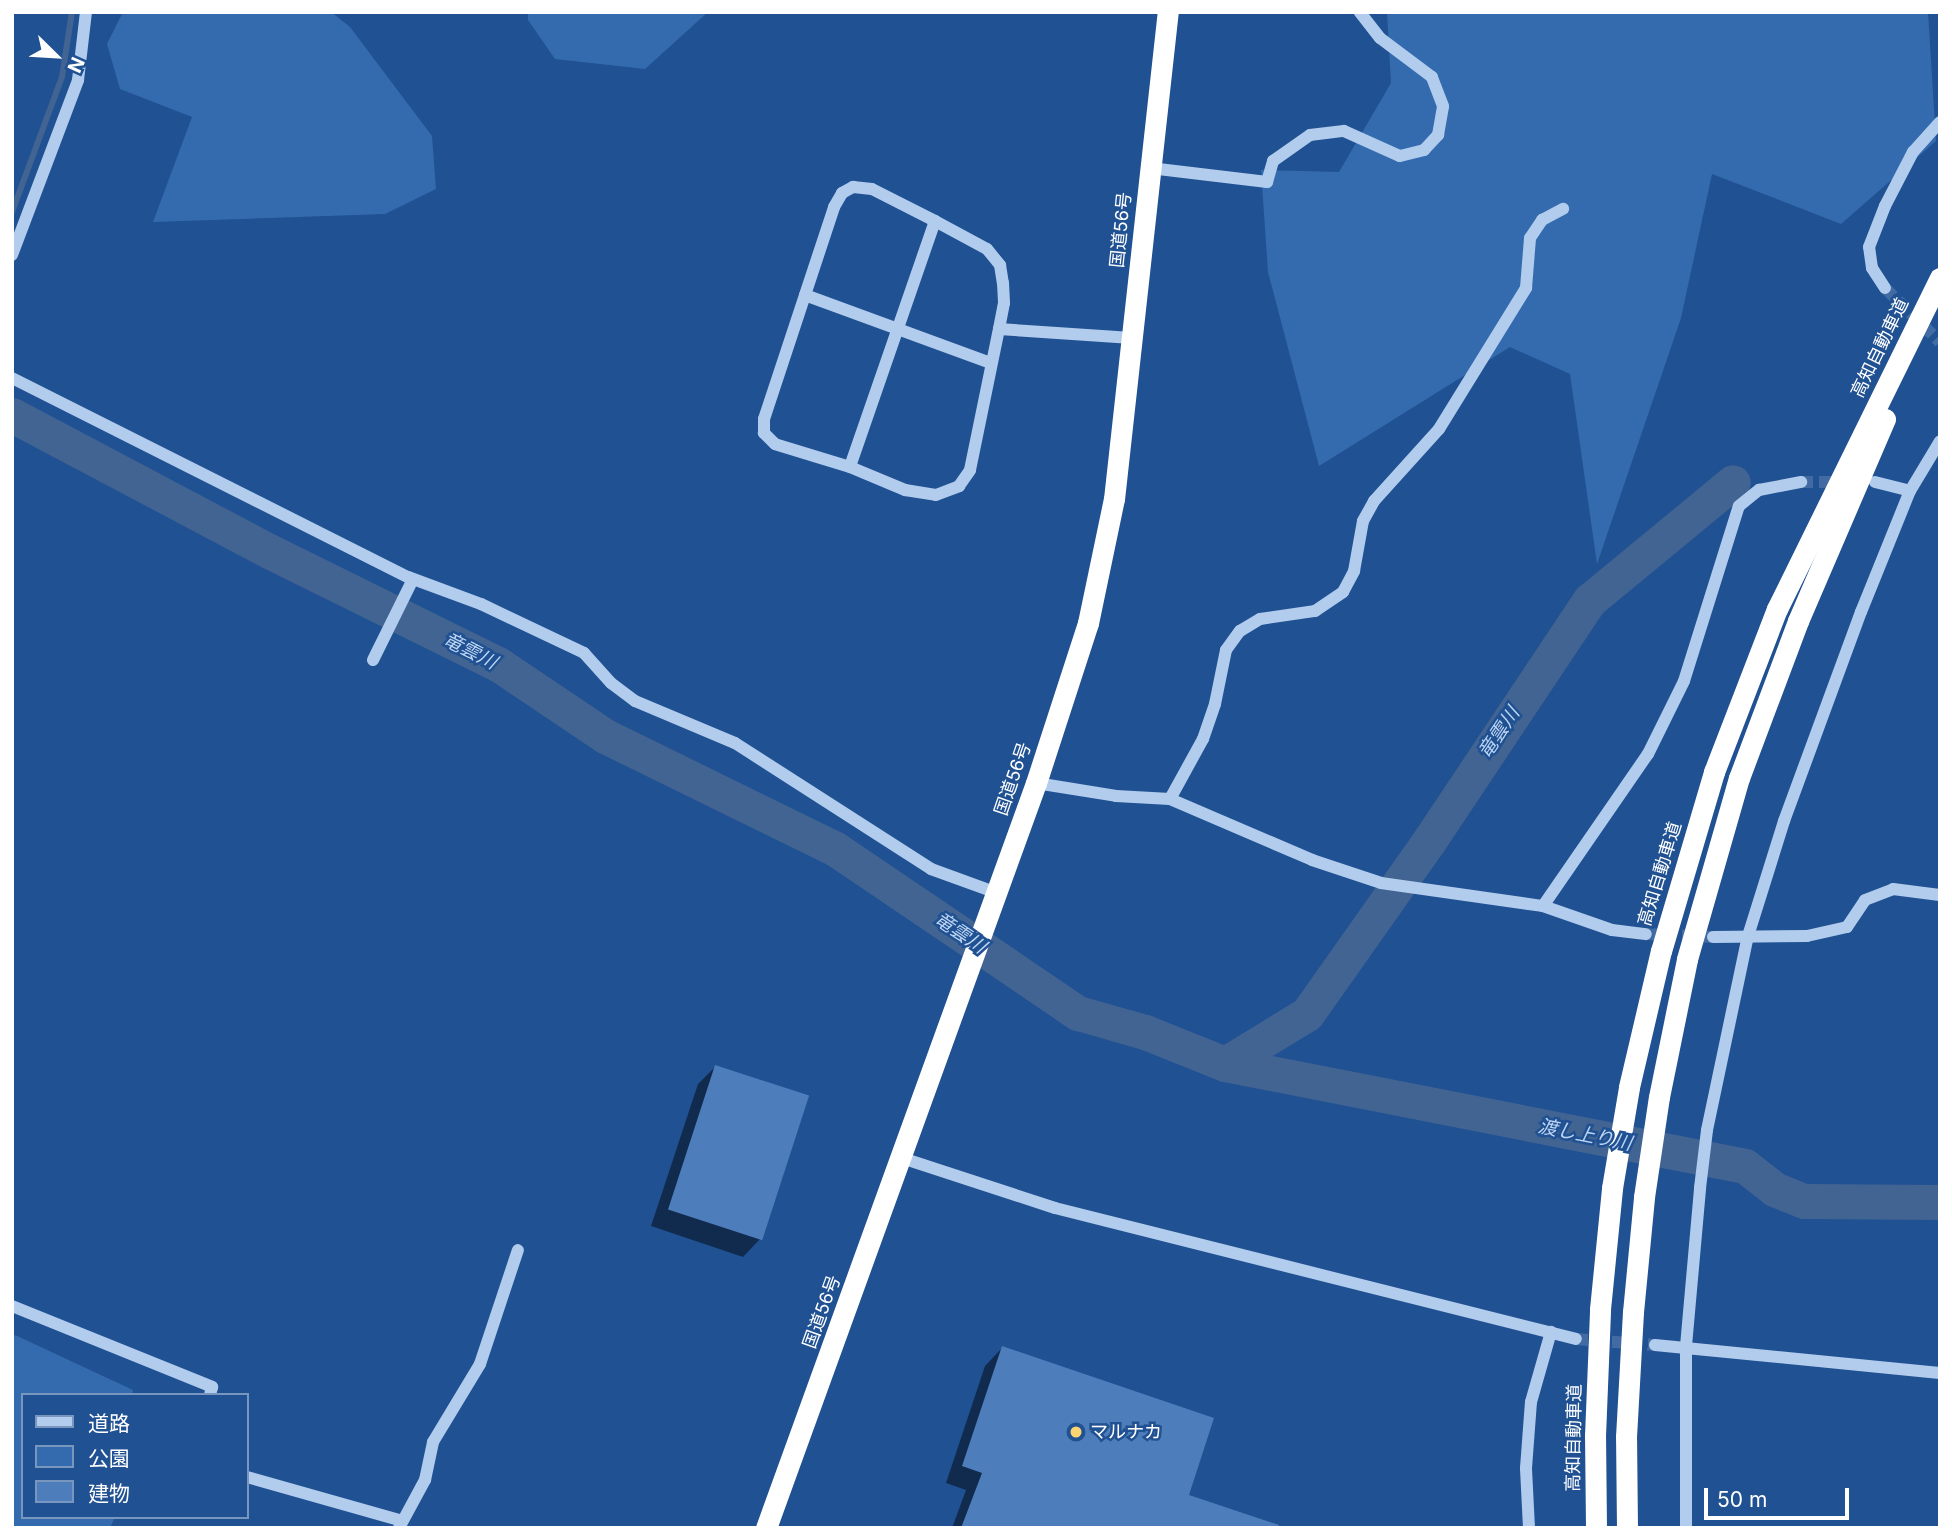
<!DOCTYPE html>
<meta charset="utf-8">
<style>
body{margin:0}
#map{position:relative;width:1952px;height:1540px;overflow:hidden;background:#205192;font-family:Inter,"Noto Sans JP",sans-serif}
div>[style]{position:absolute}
.green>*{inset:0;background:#346baf}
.shadow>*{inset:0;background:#0007}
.stream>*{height:6px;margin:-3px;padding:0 3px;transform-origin:3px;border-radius:3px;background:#426493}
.river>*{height:35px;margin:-17.5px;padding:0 17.5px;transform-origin:17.5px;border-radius:17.5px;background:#426493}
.building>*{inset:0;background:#4d7dba;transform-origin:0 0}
.minor-tunnel>*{height:12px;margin-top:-6px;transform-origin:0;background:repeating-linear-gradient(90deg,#416ba2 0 12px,transparent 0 18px)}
.minor>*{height:12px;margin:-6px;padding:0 6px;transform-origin:6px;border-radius:6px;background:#b1cced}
.highway>*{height:21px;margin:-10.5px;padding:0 10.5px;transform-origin:10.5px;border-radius:10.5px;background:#fff}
.dots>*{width:19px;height:19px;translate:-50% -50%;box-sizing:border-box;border:4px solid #205192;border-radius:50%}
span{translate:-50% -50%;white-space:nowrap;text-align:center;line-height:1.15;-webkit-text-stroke:5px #205192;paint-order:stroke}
.street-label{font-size:18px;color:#fff}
.poi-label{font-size:18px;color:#fff}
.left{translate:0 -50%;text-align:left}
.water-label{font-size:19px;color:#bed6f4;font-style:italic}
.frame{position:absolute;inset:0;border:14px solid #fff;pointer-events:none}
.legend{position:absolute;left:21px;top:1393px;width:228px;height:126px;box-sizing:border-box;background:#205192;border:2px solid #7997be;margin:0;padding:9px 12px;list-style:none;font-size:21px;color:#fff}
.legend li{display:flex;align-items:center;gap:14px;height:35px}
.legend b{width:35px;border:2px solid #7997be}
.north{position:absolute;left:21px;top:21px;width:70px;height:70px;-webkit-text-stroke:5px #205192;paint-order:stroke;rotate:114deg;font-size:19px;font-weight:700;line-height:28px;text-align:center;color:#fff}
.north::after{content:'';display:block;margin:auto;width:24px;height:32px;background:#fff;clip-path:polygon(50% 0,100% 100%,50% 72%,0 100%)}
.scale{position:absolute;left:1704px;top:1488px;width:145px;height:32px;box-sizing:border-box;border:4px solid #fff;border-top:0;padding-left:9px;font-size:21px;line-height:24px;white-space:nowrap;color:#fff;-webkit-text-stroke:5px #205192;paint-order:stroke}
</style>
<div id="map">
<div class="green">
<i style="clip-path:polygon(123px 12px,331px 12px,350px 27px,432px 136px,436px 189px,385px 214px,153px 222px,192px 117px,120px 89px,107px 44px)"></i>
<i style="clip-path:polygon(528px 12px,708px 12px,645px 69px,555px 59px,528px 20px)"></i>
<i style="clip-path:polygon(1387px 12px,1928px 12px,1936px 141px,1841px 224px,1712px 174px,1681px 318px,1597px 564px,1570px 374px,1510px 347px,1319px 466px,1268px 272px,1261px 170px,1339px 172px,1391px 83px)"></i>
<i style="clip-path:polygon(15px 1335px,133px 1390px,132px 1395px,23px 1395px,23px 1517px,115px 1517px,110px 1528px,12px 1528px,12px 1340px)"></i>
</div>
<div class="shadow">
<i style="clip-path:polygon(715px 1067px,807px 1097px,760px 1239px,743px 1257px,651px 1226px,698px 1084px)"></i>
<i style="clip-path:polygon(1002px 1348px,1186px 1496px,1247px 1528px,952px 1528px,966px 1490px,946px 1483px,985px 1366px)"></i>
</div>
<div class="stream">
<i style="left:12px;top:212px;width:144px;rotate:-69.7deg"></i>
<i style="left:62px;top:77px;width:66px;rotate:-81.3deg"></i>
</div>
<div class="river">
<i style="left:12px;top:415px;width:291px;rotate:27.9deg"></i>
<i style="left:269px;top:551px;width:255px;rotate:26.3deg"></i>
<i style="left:498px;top:664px;width:129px;rotate:33.9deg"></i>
<i style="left:605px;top:736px;width:255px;rotate:26.1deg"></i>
<i style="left:834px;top:848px;width:295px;rotate:34.1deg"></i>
<i style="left:1078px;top:1013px;width:70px;rotate:15.8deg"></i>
<i style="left:1145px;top:1032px;width:86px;rotate:21.8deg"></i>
<i style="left:1225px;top:1064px;width:530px;rotate:11.1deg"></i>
<i style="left:1745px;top:1166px;width:37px;rotate:38deg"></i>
<i style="left:1774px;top:1189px;width:32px;rotate:22deg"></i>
<i style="left:1804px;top:1201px;width:136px;rotate:0.4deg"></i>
<i style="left:1225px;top:1064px;width:96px;rotate:-31.4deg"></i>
<i style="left:1307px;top:1014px;width:212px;rotate:-54.8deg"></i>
<i style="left:1429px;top:841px;width:290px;rotate:-56.3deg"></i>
<i style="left:1590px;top:600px;width:185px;rotate:-39.5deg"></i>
</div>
<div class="building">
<i style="left:715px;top:1065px;width:99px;height:152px;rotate:18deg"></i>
<i style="clip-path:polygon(1002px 1346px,1214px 1418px,1189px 1495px,1279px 1525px,1279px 1528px,961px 1528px,982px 1473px,962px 1466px)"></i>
</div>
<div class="minor-tunnel">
<i style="left:1885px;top:288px;width:77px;rotate:44.5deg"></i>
<i style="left:1801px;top:482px;width:41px"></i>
<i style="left:1646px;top:934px;width:67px;rotate:2.6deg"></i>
<i style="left:1576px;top:1339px;width:79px;rotate:4.3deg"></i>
</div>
<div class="minor">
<i style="left:1150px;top:168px;width:118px;rotate:6.8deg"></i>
<i style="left:1267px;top:182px;width:22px;rotate:-74deg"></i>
<i style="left:1273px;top:161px;width:45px;rotate:-35.1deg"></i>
<i style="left:1310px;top:135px;width:34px;rotate:-7deg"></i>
<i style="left:1344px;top:131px;width:61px;rotate:24.1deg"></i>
<i style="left:1400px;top:156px;width:25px;rotate:-14deg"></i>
<i style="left:1424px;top:150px;width:21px;rotate:-47deg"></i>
<i style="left:1438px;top:135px;width:29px;rotate:-80deg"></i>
<i style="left:1443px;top:106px;width:31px;rotate:-111deg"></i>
<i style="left:1432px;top:77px;width:65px;rotate:-143.1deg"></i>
<i style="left:1380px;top:38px;width:33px;rotate:-128deg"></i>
<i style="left:935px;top:221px;width:260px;rotate:109.1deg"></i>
<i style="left:850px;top:467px;width:78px;rotate:-163deg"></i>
<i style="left:775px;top:444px;width:16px;rotate:-135deg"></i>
<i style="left:764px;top:433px;width:14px;rotate:-90deg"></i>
<i style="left:764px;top:419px;width:223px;rotate:-71.7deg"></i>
<i style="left:834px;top:207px;width:16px;rotate:-60deg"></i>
<i style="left:842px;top:193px;width:13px;rotate:-29deg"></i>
<i style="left:853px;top:187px;width:19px;rotate:6deg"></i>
<i style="left:872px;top:189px;width:71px;rotate:26.9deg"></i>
<i style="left:935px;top:221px;width:59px;rotate:28.3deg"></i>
<i style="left:987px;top:249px;width:21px;rotate:51deg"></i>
<i style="left:1000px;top:265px;width:18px;rotate:81deg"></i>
<i style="left:1003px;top:283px;width:20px;rotate:87deg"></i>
<i style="left:1004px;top:303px;width:26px;rotate:101deg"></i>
<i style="left:12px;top:255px;width:187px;rotate:-69.3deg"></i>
<i style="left:78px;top:80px;width:68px;rotate:-83.3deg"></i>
<i style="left:1885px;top:288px;width:24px;rotate:-123deg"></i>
<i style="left:1872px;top:268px;width:21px;rotate:-98deg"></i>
<i style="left:1869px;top:247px;width:44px;rotate:-68.7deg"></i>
<i style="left:1885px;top:206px;width:61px;rotate:-62.6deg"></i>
<i style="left:1913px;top:152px;width:40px;rotate:-48deg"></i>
<i style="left:805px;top:295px;width:198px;rotate:20.1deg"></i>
<i style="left:12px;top:378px;width:443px;rotate:26.7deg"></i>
<i style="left:408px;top:577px;width:78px;rotate:20.3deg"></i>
<i style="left:481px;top:604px;width:114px;rotate:25.4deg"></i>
<i style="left:584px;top:653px;width:40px;rotate:48deg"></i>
<i style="left:611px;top:683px;width:30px;rotate:37deg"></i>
<i style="left:635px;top:701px;width:108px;rotate:22.8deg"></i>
<i style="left:735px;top:743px;width:233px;rotate:32.7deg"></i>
<i style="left:931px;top:869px;width:70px;rotate:20deg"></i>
<i style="left:850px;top:467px;width:60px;rotate:22.7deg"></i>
<i style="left:905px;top:490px;width:31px;rotate:9deg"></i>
<i style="left:936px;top:495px;width:25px;rotate:-21deg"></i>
<i style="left:959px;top:486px;width:19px;rotate:-55deg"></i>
<i style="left:970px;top:470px;width:144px;rotate:-78.4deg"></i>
<i style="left:999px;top:329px;width:133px;rotate:3.9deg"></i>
<i style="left:1875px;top:482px;width:36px;rotate:14deg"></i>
<i style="left:1910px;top:491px;width:58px;rotate:-59deg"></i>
<i style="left:373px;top:660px;width:90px;rotate:-63.7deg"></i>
<i style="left:1036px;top:783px;width:81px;rotate:9.2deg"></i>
<i style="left:1116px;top:796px;width:54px;rotate:3.2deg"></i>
<i style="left:1170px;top:799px;width:155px;rotate:23.2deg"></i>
<i style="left:1312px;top:860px;width:73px;rotate:18.4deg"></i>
<i style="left:1381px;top:883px;width:164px;rotate:8.1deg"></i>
<i style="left:1543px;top:906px;width:73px;rotate:19.2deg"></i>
<i style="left:1612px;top:930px;width:34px;rotate:7deg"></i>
<i style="left:1170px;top:799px;width:68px;rotate:-61.2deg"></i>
<i style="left:1203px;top:739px;width:37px;rotate:-71deg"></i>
<i style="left:1215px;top:704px;width:55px;rotate:-78.5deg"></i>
<i style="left:1226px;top:650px;width:24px;rotate:-54deg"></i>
<i style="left:1240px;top:631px;width:23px;rotate:-31deg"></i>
<i style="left:1260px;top:619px;width:56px;rotate:-8.3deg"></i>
<i style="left:1315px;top:611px;width:34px;rotate:-34deg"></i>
<i style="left:1343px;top:592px;width:24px;rotate:-62deg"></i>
<i style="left:1354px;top:571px;width:51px;rotate:-79.8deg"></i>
<i style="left:1363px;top:521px;width:23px;rotate:-61deg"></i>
<i style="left:1374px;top:501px;width:97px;rotate:-47.9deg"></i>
<i style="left:1439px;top:429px;width:166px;rotate:-58.3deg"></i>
<i style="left:1526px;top:288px;width:50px;rotate:-85.4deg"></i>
<i style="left:1530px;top:238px;width:22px;rotate:-56deg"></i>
<i style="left:1542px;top:220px;width:24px;rotate:-28deg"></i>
<i style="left:1543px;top:906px;width:185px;rotate:-55.4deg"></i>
<i style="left:1648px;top:754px;width:81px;rotate:-63.7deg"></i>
<i style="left:1684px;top:681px;width:183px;rotate:-72.6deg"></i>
<i style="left:1739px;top:506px;width:26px;rotate:-39deg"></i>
<i style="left:1759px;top:490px;width:43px;rotate:-10.8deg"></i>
<i style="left:1713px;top:937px;width:94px;rotate:-0.6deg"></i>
<i style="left:1807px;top:936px;width:41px;rotate:-12.7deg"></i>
<i style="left:1847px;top:927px;width:32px;rotate:-56deg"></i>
<i style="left:1865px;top:900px;width:30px;rotate:-21deg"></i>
<i style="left:1893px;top:889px;width:47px;rotate:7.3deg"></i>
<i style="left:902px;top:1158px;width:161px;rotate:18.1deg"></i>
<i style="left:1055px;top:1208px;width:537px;rotate:14.11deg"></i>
<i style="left:12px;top:1306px;width:216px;rotate:22deg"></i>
<i style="left:212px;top:1387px;width:8px;rotate:104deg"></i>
<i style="left:1655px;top:1345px;width:286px;rotate:5.6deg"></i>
<i style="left:247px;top:1477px;width:161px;rotate:15.8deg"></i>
<i style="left:399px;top:1528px;width:55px;rotate:-61.6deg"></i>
<i style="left:425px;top:1480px;width:39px;rotate:-78deg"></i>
<i style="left:433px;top:1442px;width:91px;rotate:-58.9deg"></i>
<i style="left:480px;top:1364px;width:120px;rotate:-71.6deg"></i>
<i style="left:1529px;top:1528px;width:60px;rotate:-92.9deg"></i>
<i style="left:1526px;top:1468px;width:66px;rotate:-85.7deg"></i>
<i style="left:1531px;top:1402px;width:73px;rotate:-74.1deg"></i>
<i style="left:1686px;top:1528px;width:182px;rotate:-90deg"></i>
<i style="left:1686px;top:1346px;width:159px;rotate:-84.9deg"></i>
<i style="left:1700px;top:1188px;width:58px;rotate:-83.1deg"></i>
<i style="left:1707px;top:1130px;width:198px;rotate:-78.1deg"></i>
<i style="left:1748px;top:936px;width:121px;rotate:-72.6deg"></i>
<i style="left:1784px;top:821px;width:223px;rotate:-69.8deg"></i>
<i style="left:1861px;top:612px;width:131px;rotate:-68deg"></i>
</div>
<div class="highway">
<i style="left:766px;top:1528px;width:792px;rotate:-70.08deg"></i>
<i style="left:1036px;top:783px;width:168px;rotate:-72deg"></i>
<i style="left:1088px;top:623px;width:127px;rotate:-78.2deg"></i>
<i style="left:1114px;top:499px;width:490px;rotate:-83.7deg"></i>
<i style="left:1596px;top:1528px;width:92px;rotate:-90.6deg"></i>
<i style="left:1595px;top:1436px;width:127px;rotate:-87.7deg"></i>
<i style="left:1600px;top:1309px;width:122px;rotate:-84.3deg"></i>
<i style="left:1612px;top:1188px;width:102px;rotate:-80.4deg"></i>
<i style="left:1629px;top:1087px;width:140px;rotate:-76.8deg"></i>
<i style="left:1661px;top:951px;width:187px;rotate:-73.5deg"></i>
<i style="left:1714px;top:772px;width:175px;rotate:-68.9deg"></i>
<i style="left:1777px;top:609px;width:369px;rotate:-63.8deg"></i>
<i style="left:1627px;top:1528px;width:91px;rotate:-90.6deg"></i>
<i style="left:1626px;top:1437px;width:125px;rotate:-86.8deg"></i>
<i style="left:1633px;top:1312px;width:116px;rotate:-84.5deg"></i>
<i style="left:1644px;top:1197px;width:101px;rotate:-81.5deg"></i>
<i style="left:1659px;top:1097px;width:141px;rotate:-78.5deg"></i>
<i style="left:1687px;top:959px;width:188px;rotate:-74deg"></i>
<i style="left:1739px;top:778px;width:168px;rotate:-69.4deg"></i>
<i style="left:1798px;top:621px;width:220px;rotate:-66.7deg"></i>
</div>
<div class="dots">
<i style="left:1076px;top:1432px;background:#fad472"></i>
</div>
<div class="street-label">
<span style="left:1121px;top:230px;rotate:-84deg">国道56号</span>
<span style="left:1880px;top:348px;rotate:-64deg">高知自動車道</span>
<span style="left:1013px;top:779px;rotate:-71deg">国道56号</span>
<span style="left:1660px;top:874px;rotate:-73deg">高知自動車道</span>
<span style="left:822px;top:1312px;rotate:-70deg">国道56号</span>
<span style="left:1574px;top:1438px;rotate:-89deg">高知自動車道</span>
</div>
<div class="poi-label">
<span class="left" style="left:1090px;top:1432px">マルナカ</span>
</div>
<div class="water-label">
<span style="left:470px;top:651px;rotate:27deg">竜雲川</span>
<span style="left:1499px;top:733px;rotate:-56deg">竜雲川</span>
<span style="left:960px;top:933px;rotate:34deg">竜雲川</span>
<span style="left:1585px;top:1135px;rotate:11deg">渡し上り川</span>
</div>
<div class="frame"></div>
<ul class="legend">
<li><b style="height:9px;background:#b1cced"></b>道路</li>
<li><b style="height:19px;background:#346baf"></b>公園</li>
<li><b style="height:19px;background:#4d7dba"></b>建物</li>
</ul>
<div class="north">N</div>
<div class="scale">50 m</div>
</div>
